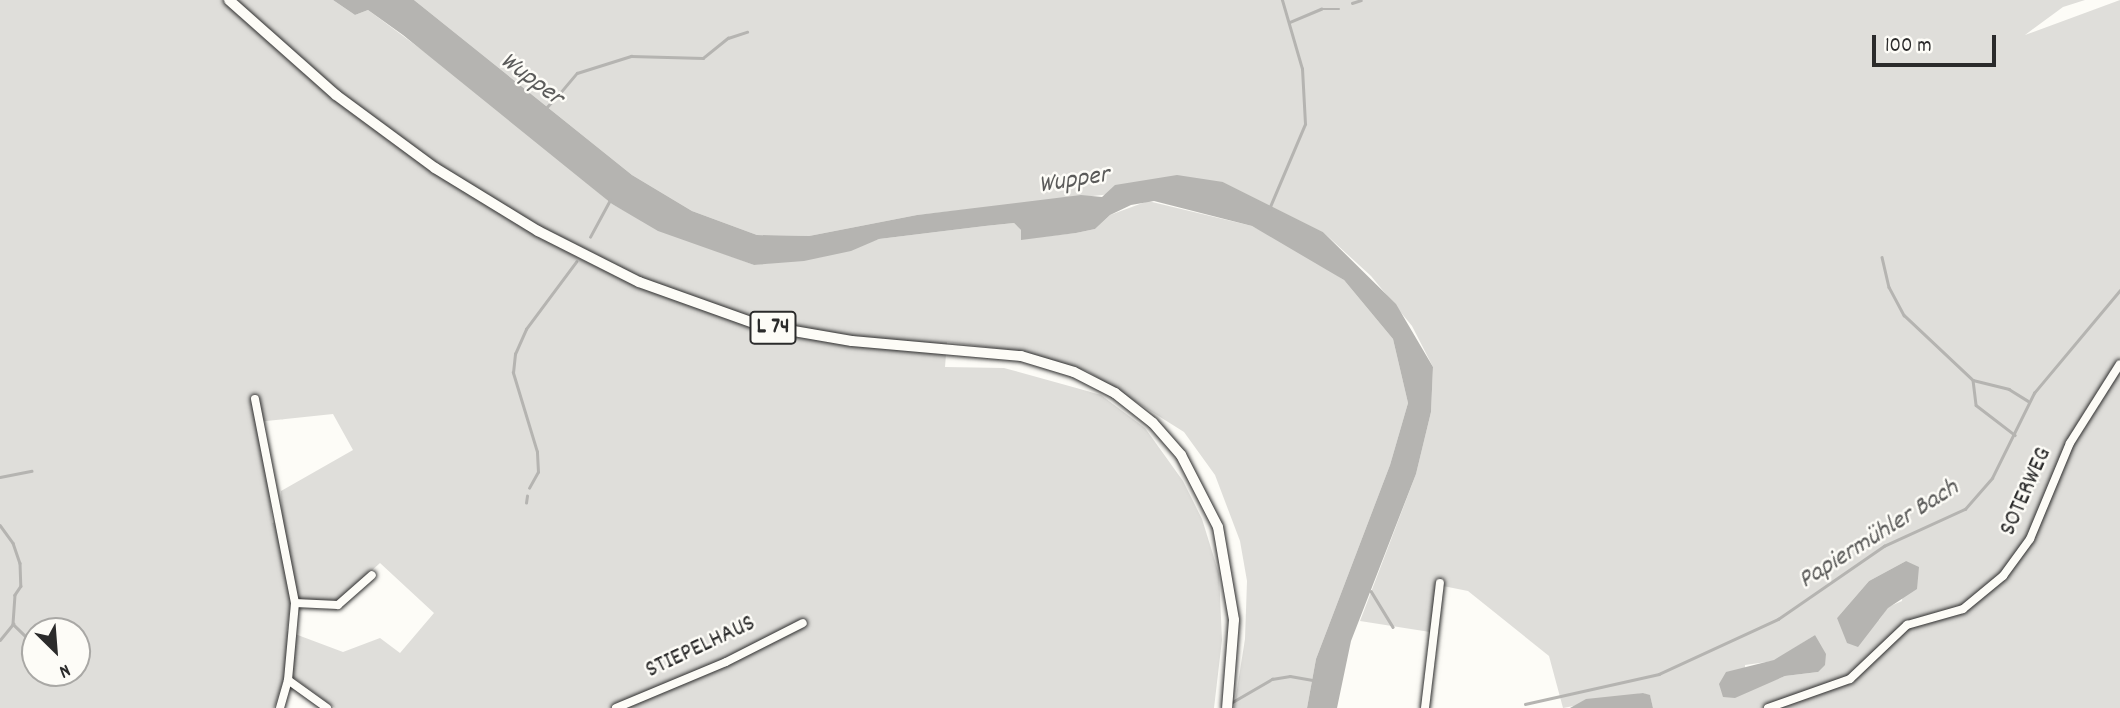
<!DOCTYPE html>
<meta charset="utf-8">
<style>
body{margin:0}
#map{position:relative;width:2120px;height:708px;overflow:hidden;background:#fdfcf7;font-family:Dekko,sans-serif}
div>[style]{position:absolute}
.green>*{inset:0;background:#dfdeda}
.water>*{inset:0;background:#b5b4b1}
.stream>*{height:2.5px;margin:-1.25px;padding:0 1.25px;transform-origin:1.25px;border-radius:1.25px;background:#b5b4b1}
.roads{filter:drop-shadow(0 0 2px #2b2b2b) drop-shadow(0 0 2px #2b2b2b)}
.minor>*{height:8px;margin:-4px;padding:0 4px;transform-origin:4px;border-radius:4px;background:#fdfcf7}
.major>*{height:10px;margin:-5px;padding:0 5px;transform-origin:5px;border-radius:5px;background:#fdfcf7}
span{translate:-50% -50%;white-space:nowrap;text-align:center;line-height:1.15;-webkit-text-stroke:5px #fdfcf7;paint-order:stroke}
.shield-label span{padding:2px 5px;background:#fdfcf7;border:2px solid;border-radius:5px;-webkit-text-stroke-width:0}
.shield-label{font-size:23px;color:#2b2b2b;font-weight:700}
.street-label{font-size:24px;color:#2b2b2b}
.water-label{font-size:26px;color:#5b5b5a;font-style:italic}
.north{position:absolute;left:21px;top:617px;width:70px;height:70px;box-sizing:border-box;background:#fdfcf7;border:2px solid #a9a8a5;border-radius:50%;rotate:155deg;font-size:19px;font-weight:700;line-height:28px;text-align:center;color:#2b2b2b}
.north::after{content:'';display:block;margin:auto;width:24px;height:32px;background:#2b2b2b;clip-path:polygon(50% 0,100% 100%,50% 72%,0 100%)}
.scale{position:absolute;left:1872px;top:35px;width:124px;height:32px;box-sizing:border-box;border:4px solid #2b2b2b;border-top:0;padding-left:9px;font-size:21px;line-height:24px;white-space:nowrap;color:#2b2b2b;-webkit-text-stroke:5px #fdfcf7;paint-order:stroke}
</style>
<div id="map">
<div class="green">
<i style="clip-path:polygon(evenodd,0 0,333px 0,355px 15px,368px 10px,468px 84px,612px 204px,656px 228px,754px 265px,821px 257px,879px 239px,985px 226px,1014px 223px,1021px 230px,1021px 239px,1076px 233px,1095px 229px,1110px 215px,1148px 201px,1252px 226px,1297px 249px,1344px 280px,1393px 339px,1408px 403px,1390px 465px,1316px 659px,1307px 708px,1234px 708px,1245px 639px,1247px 581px,1240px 541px,1215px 475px,1184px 432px,1087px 371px,1019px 351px,947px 342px,945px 367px,1004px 368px,1080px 389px,1101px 395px,1145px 428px,1183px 481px,1202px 519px,1219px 574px,1222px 640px,1214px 708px,335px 708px,286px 672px,274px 708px,0 708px,0 0,333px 414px,353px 450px,281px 491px,282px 521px,272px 523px,268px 471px,257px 422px,333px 414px,0 0,380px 563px,434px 613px,400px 653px,380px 638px,343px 652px,287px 631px,291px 599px,339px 601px,380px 563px,0 0,35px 631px,77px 631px,77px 673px,35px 673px,35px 631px)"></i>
<i style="clip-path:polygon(evenodd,414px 0,2085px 0,2063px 7px,2025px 35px,2120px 0,2120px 708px,1653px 708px,1650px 696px,1643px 693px,1563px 708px,1549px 656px,1468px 591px,1443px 586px,1443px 578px,1437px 581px,1430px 632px,1360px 621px,1416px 474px,1431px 412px,1433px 367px,1412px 326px,1371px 276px,1323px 232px,1223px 182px,917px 215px,809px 236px,757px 235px,692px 211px,632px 175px,414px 0,1906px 561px,1902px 601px,1888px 607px,1879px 620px,1837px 618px,1869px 581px,1906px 561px,414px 0,1815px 635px,1818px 672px,1785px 676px,1745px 691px,1745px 665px,1774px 661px,1815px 635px)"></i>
</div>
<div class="water">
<i style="clip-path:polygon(333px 0,414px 0,632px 175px,692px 211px,757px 235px,809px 236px,917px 215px,1081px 195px,1102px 197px,1115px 185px,1177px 175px,1223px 182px,1323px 232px,1396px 304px,1433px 367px,1431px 412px,1416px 474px,1351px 641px,1337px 708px,1307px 708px,1316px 659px,1390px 465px,1408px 403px,1393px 339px,1344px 280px,1252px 226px,1154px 201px,1131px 205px,1110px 215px,1095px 229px,1076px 233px,1021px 240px,1021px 230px,1014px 223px,985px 226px,879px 239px,851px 251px,804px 261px,754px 265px,658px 231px,612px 204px,403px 35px,368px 10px,355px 15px)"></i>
<i style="clip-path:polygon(1906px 561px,1919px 567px,1917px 589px,1888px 608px,1858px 647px,1847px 643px,1837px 618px,1869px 581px)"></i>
<i style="clip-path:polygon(1815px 635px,1826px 654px,1825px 665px,1818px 672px,1785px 676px,1735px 698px,1723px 697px,1719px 684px,1726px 672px,1774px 660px)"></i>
<i style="clip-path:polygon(1643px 693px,1650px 695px,1653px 708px,1570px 708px,1586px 699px)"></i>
</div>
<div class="stream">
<i style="left:1352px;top:3px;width:9px;rotate:-18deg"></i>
<i style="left:1290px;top:22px;width:34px;rotate:-23deg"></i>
<i style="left:1321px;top:9px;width:18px"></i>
<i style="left:560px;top:93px;width:26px;rotate:-50deg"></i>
<i style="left:577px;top:73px;width:57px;rotate:-17.5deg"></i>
<i style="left:631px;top:56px;width:72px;rotate:1.6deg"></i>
<i style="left:703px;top:58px;width:32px;rotate:-39deg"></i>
<i style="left:728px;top:38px;width:20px;rotate:-18deg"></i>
<i style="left:546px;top:108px;width:13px;rotate:-48deg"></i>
<i style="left:1269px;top:209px;width:92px;rotate:-67deg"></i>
<i style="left:1305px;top:124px;width:55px;rotate:-93.1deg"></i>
<i style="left:1302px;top:69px;width:72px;rotate:-106.2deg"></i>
<i style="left:590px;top:237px;width:42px;rotate:-61.6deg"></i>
<i style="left:1882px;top:257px;width:31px;rotate:77deg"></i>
<i style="left:1889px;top:287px;width:32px;rotate:62deg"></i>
<i style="left:1904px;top:315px;width:95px;rotate:43.3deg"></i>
<i style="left:1973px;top:380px;width:25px;rotate:83deg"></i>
<i style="left:1976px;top:405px;width:49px;rotate:37.6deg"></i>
<i style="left:1973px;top:380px;width:37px;rotate:14deg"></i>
<i style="left:2009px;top:389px;width:22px;rotate:32deg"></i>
<i style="left:0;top:477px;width:32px;rotate:-11deg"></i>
<i style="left:529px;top:488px;width:18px;rotate:-61deg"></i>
<i style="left:538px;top:472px;width:20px;rotate:-93deg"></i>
<i style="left:537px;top:452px;width:83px;rotate:-106.9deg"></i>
<i style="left:513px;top:373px;width:19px;rotate:-84deg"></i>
<i style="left:515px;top:354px;width:27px;rotate:-66deg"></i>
<i style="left:526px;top:329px;width:84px;rotate:-53.3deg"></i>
<i style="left:526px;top:503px;width:7px;rotate:-82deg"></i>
<i style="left:0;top:525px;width:22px;rotate:54deg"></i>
<i style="left:13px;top:543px;width:21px;rotate:71deg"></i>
<i style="left:20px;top:563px;width:23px;rotate:88deg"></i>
<i style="left:21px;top:586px;width:11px;rotate:124deg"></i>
<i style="left:15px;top:595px;width:29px;rotate:94deg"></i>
<i style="left:13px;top:624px;width:30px;rotate:44deg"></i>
<i style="left:1371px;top:591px;width:42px;rotate:58.6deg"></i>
<i style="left:0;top:640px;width:21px;rotate:-51deg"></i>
<i style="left:1229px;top:704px;width:50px;rotate:-30.2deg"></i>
<i style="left:1272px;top:679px;width:18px;rotate:-9deg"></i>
<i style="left:1290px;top:676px;width:27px;rotate:10deg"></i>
<i style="left:1525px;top:704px;width:137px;rotate:-12.6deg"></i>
<i style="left:1659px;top:674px;width:131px;rotate:-24.8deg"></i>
<i style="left:1778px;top:619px;width:129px;rotate:-34.6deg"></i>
<i style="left:1884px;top:546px;width:89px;rotate:-24.6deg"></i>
<i style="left:1965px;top:509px;width:41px;rotate:-48.9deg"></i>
<i style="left:1992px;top:478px;width:95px;rotate:-63.7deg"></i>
<i style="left:2034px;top:393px;width:134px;rotate:-50.1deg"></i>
</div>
<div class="roads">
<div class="minor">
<i style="left:255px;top:399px;width:208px;rotate:78.9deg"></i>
<i style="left:295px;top:603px;width:77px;rotate:95.2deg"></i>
<i style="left:288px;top:680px;width:29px;rotate:106deg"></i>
<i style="left:295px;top:603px;width:43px;rotate:2.7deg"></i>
<i style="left:338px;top:605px;width:45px;rotate:-41.4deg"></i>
<i style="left:288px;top:680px;width:48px;rotate:35.7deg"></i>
<i style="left:616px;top:708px;width:119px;rotate:-22.7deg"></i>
<i style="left:726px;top:662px;width:86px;rotate:-26.9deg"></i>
<i style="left:1425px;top:708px;width:126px;rotate:-83.2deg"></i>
<i style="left:1768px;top:708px;width:87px;rotate:-19.5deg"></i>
<i style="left:1850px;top:679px;width:79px;rotate:-43.5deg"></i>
<i style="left:1907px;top:625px;width:58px;rotate:-15.9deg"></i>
<i style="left:1963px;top:609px;width:52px;rotate:-39.5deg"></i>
<i style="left:2003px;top:576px;width:46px;rotate:-53.9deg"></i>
<i style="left:2030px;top:539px;width:104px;rotate:-67.4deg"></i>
<i style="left:2070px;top:443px;width:93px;rotate:-57.7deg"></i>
</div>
<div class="major">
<i style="left:229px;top:0;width:143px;rotate:41.6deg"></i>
<i style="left:336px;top:95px;width:123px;rotate:36.4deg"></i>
<i style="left:435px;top:168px;width:121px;rotate:31.5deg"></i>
<i style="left:538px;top:231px;width:113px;rotate:26.8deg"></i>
<i style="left:639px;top:282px;width:127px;rotate:19.7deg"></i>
<i style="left:759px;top:325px;width:94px;rotate:9.8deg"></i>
<i style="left:852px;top:341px;width:170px;rotate:5.1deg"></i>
<i style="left:1021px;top:356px;width:55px;rotate:16.8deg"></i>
<i style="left:1074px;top:372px;width:46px;rotate:27.1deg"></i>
<i style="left:1115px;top:393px;width:48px;rotate:38.3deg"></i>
<i style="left:1153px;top:423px;width:43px;rotate:48.8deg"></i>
<i style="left:1181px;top:455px;width:81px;rotate:62.8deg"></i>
<i style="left:1218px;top:527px;width:94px;rotate:80.2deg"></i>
<i style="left:1234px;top:620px;width:88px;rotate:94.5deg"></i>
</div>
</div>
<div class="shield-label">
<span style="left:773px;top:328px">L 74</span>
</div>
<div class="street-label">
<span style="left:2027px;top:492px;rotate:-66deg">SOTERWEG</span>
<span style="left:701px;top:648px;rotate:-25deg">STIEPELHAUS</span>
</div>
<div class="water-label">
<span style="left:531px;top:80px;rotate:37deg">Wupper</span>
<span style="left:1074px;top:181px;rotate:-9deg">Wupper</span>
<span style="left:1879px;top:535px;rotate:-32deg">Papiermühler Bach</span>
</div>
<div class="north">N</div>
<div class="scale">100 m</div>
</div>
